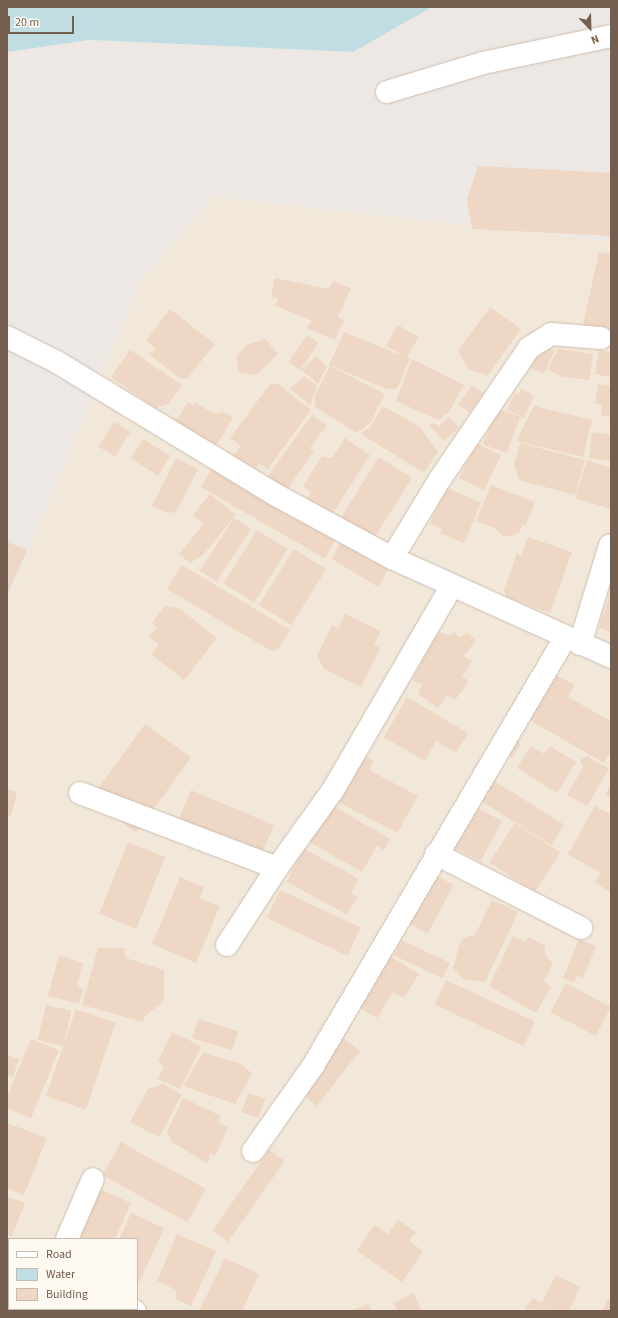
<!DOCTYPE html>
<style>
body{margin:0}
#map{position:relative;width:618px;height:1318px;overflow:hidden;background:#fbf5ea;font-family:"Source Sans 3",sans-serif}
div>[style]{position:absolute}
.residential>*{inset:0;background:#f2e8d9}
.industrial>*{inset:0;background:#ede8e3}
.water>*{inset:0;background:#c0dde4}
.building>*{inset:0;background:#eed7c4;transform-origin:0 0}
.roads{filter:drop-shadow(0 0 1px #cdbeb1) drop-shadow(0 0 1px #cdbeb1)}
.minor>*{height:22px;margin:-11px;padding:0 11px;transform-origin:11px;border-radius:11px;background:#fff}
span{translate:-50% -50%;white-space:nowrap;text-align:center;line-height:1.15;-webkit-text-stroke:3px #fef9f1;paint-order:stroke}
.frame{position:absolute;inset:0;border:8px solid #745e4f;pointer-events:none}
.legend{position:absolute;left:8px;top:1238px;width:130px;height:72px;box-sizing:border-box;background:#fef9f1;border:1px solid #c7bbb0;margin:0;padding:5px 7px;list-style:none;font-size:12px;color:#745e4f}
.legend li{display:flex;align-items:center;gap:8px;height:20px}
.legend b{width:20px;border:1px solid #c7bbb0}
.north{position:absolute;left:570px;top:8px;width:40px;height:40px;-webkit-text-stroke:3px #fef9f1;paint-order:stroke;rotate:157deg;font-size:11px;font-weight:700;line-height:16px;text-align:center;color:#745e4f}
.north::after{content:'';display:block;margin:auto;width:14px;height:18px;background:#745e4f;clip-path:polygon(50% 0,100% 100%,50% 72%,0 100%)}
.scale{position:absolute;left:8px;top:16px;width:66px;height:18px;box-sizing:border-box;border:2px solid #745e4f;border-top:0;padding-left:5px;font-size:12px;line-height:14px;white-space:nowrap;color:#745e4f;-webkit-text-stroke:3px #fef9f1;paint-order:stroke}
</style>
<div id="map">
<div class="residential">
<i style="clip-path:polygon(evenodd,214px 197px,611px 241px,611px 1311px,7px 1311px,7px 603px,142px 280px,214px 197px,9px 1239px,137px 1239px,137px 1309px,9px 1309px,9px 1239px)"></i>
</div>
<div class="industrial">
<i style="clip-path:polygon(432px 7px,611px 7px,611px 241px,214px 197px,142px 280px,7px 603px,7px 52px,90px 40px,352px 52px)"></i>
</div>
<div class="water">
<i style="clip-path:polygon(7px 7px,432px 7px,353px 52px,90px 40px,7px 52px)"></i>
</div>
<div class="building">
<i style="clip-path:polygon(478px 166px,611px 173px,611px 236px,472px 229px,467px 200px)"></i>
<i style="clip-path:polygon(599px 252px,611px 254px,611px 319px,608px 335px,582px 329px)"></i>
<i style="clip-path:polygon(275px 278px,329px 289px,333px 281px,351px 288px,338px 317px,344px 320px,335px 340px,306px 328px,312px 321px,274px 305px,279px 299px,271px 297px)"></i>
<i style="clip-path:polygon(490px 307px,521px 329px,488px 375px,469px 370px,458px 351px)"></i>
<i style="clip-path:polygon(170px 309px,215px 344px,187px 379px,178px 377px,149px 354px,156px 349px,146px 341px)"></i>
<i style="left:398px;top:325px;width:24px;height:24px;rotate:30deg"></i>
<i style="clip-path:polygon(344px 332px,410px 359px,397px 389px,387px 389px,329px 365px)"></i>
<i style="left:307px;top:335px;width:14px;height:33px;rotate:34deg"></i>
<i style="clip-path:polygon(265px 339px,278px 354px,256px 375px,239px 373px,236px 357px,247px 345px)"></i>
<i style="left:539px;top:344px;width:17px;height:25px;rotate:25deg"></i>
<i style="clip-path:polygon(558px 349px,593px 354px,589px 380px,562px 377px,548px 369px)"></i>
<i style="clip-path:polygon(130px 350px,182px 385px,168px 404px,155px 408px,111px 377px)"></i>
<i style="clip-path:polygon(599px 350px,611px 352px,611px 377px,595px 374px)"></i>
<i style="clip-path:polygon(316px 356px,327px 367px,318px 384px,301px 370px)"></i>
<i style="clip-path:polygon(412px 359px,464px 385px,449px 412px,438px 420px,396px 401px)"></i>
<i style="clip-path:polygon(330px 366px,385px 394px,371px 422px,357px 433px,315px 407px,315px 395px)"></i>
<i style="clip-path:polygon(304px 376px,317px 386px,310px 405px,290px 389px)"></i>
<i style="clip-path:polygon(270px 384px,278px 384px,311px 410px,268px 469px,259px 464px,255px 470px,234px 455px,241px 446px,230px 438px)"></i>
<i style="clip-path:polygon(598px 384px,611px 386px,611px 417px,601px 415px,602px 405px,595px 404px)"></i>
<i style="left:472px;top:385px;width:14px;height:24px;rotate:36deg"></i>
<i style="clip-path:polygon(521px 389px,532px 394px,533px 398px,524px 418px,507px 410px,515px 393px,519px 394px)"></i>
<i style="clip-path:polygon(188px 402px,193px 405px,195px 402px,214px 414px,224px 412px,233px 418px,214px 449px,174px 424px)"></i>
<i style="clip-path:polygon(383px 406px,420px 427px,438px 452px,424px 473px,361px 434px,371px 426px)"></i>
<i style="clip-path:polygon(534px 406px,592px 420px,583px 457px,516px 441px)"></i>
<i style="left:497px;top:408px;width:25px;height:39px;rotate:21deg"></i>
<i style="clip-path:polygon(312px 415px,327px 425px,310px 448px,314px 451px,286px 491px,267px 477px)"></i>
<i style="clip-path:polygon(449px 417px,459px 427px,444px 441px,429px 426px,432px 423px,439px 426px)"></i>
<i style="left:114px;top:422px;width:19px;height:29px;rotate:32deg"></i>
<i style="clip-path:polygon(592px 432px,611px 435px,611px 461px,589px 458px)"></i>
<i style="clip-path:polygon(345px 438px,370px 455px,329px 519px,304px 503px,311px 492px,303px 486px,322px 456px,332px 458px)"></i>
<i style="left:143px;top:439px;width:32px;height:23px;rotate:32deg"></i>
<i style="left:476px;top:443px;width:28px;height:39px;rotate:26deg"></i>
<i style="clip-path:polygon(520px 443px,585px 460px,575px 495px,519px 480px,514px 464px)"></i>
<i style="left:379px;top:457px;width:39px;height:76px;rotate:32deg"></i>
<i style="clip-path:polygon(176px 458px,198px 469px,176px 512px,167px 513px,152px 506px)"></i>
<i style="clip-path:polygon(587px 460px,611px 468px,611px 509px,575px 498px)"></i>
<i style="left:212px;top:468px;width:143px;height:22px;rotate:30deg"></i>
<i style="clip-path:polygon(491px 485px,535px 502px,525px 527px,523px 524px,519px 533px,504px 537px,495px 528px,476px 521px)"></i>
<i style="clip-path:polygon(446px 487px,481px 503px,464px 543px,440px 533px,442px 529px,430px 524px)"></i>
<i style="clip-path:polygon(210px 494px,236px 515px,203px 555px,190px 563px,179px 554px,204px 524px,193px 515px)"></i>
<i style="left:234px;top:518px;width:20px;height:63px;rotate:33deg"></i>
<i style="left:257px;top:530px;width:36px;height:63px;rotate:32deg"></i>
<i style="clip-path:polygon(528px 537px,572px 552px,550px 613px,506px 597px,504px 590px,517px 553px,521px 556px)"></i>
<i style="clip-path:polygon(7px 542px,27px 550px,7px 595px)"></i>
<i style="clip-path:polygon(340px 543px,378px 560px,388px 570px,378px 587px,332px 559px)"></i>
<i style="left:294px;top:549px;width:38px;height:66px;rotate:32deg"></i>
<i style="clip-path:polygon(182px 565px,290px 630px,277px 650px,271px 651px,167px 589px)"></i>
<i style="clip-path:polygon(611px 592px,611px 632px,599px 628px)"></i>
<i style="clip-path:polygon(165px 606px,179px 608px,217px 638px,184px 680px,151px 654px,159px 644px,149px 637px,157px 627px,152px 623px)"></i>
<i style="clip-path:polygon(345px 614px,381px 631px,374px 645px,380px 648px,361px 687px,324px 669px,317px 656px,332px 625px,338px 628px)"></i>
<i style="clip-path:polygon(437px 632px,451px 635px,454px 632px,459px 637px,468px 633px,476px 640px,464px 656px,472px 661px,462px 676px,469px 682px,455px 700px,447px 695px,438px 708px,418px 694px,422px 685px,412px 680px)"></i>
<i style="clip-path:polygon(552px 673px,575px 685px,568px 697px,611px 721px,611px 751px,604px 763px,526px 718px)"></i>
<i style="clip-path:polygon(407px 697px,468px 733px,456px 753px,436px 741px,425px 761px,384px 737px)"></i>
<i style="left:145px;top:724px;width:57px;height:93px;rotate:36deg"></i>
<i style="left:510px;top:737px;width:13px;height:17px;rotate:32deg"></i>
<i style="clip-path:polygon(531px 746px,544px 754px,550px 746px,576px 762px,557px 793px,517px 768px)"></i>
<i style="clip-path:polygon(358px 752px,374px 761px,369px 770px,418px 796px,397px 833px,333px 799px)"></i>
<i style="clip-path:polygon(587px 756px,609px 769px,587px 806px,567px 795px,583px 767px,580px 760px)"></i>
<i style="left:491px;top:779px;width:86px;height:24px;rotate:32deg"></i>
<i style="clip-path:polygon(611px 782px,611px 797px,606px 795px)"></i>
<i style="clip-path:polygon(7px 789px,17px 792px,11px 817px,7px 816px)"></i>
<i style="left:191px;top:790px;width:90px;height:44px;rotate:23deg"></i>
<i style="clip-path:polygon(330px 804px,390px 839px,384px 850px,377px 846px,362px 872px,308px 841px)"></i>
<i style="left:472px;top:805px;width:34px;height:46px;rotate:28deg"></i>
<i style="clip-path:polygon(595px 806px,611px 815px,611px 892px,595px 883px,600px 873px,568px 854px)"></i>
<i style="left:515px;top:823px;width:54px;height:47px;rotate:33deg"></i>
<i style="left:128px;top:842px;width:40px;height:77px;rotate:22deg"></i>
<i style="clip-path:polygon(303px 848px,359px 879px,351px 893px,358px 897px,346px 914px,287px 882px)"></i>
<i style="left:435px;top:875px;width:21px;height:55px;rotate:28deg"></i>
<i style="clip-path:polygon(180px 877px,204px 887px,200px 898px,220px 906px,196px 963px,152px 944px)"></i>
<i style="left:280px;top:890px;width:89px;height:31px;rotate:25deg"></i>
<i style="clip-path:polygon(492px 900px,518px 912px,485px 982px,463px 979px,453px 968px,461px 940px,470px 935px,474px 937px)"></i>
<i style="clip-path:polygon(513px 936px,526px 942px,529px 937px,545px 946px,545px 955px,553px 963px,544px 981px,551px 987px,536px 1013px,489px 986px)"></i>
<i style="clip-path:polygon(579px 939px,596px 946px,583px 978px,577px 975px,574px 983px,563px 978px)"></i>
<i style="left:401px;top:940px;width:54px;height:17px;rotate:25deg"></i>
<i style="clip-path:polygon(98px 948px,124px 948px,126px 958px,164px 970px,164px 1001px,145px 1016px,143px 1022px,82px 1005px)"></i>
<i style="clip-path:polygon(59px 955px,83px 963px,77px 984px,83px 990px,79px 1004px,48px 996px)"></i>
<i style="clip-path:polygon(390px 956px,419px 974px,404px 998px,393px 992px,377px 1018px,359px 1007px)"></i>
<i style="left:446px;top:980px;width:98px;height:27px;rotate:25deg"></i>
<i style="left:566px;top:983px;width:51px;height:33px;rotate:28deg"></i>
<i style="left:46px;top:1005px;width:26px;height:36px;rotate:13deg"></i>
<i style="left:76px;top:1009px;width:42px;height:92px;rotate:19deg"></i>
<i style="left:198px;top:1019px;width:42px;height:20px;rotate:17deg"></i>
<i style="clip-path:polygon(172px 1032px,201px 1046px,180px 1089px,158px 1079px,164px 1067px,158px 1061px)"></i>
<i style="left:341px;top:1036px;width:24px;height:70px;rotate:38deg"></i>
<i style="clip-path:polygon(31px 1039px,59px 1050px,31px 1118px,7px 1108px,7px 1097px)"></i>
<i style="clip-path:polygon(203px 1053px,239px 1063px,252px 1073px,235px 1104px,183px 1086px)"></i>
<i style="clip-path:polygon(7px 1055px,19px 1059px,13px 1077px,7px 1075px)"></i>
<i style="clip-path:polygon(163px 1084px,182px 1095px,159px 1137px,130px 1122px,148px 1089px)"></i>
<i style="left:248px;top:1093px;width:18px;height:20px;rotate:19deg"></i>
<i style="clip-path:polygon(183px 1098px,221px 1116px,218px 1122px,228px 1127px,216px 1155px,210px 1154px,208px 1164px,172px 1142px,167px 1132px)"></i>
<i style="clip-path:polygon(7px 1123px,47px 1138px,24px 1195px,7px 1188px)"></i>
<i style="left:121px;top:1142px;width:97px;height:38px;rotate:29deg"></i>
<i style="left:269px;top:1150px;width:19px;height:99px;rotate:35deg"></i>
<i style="clip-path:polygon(99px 1189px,131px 1203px,115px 1239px,77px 1239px)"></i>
<i style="clip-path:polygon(7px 1197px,25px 1203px,12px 1236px,7px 1234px)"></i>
<i style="clip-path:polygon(131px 1213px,164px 1228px,137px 1287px,137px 1239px,119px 1239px)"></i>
<i style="clip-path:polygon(398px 1220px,416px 1232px,409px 1241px,423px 1251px,402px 1282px,357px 1251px,374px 1225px,388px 1234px)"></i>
<i style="clip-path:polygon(177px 1234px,216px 1251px,191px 1306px,176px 1299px,176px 1290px,157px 1281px)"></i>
<i style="clip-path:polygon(7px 1251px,9px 1252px,7px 1288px)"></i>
<i style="clip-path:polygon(225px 1258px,259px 1274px,242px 1311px,199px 1311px)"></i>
<i style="clip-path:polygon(556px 1275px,580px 1287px,569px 1311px,524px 1309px,533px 1298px,542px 1303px)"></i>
<i style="clip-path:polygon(413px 1293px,422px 1311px,398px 1311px,393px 1303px)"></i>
<i style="clip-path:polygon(611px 1295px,611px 1311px,602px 1311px)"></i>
<i style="clip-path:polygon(369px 1304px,372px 1311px,350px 1311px)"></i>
</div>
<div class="roads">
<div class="minor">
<i style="left:387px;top:92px;width:100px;rotate:-16.8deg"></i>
<i style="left:483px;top:63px;width:131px;rotate:-11.9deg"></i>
<i style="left:7px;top:337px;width:56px;rotate:26.6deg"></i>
<i style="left:57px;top:362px;width:256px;rotate:31.3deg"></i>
<i style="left:276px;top:495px;width:132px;rotate:28.5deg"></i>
<i style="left:392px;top:558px;width:240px;rotate:24.3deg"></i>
<i style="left:392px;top:558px;width:92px;rotate:-58.7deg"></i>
<i style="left:440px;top:479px;width:158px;rotate:-55.8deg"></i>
<i style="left:529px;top:348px;width:26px;rotate:-32deg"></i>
<i style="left:551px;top:334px;width:50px;rotate:4.6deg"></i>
<i style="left:580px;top:644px;width:103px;rotate:-73.1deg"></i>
<i style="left:80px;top:793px;width:211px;rotate:20.8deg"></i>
<i style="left:277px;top:868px;width:96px;rotate:-54.3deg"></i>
<i style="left:333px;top:790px;width:235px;rotate:-59.8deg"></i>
<i style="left:436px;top:854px;width:163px;rotate:27deg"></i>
<i style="left:227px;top:945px;width:92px;rotate:-57deg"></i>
<i style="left:253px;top:1151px;width:104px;rotate:-54.8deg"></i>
<i style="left:313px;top:1066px;width:498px;rotate:-59.5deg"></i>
<i style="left:67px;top:1239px;width:65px;rotate:-66.6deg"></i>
<i style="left:130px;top:1309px;width:5px;rotate:22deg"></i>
<i style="left:36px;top:1311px;width:2px;rotate:-63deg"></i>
</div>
</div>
<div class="frame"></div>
<ul class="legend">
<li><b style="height:5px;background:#fff"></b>Road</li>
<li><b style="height:11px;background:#c0dde4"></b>Water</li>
<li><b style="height:11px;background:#eed7c4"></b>Building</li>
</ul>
<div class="north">N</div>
<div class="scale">20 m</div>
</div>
